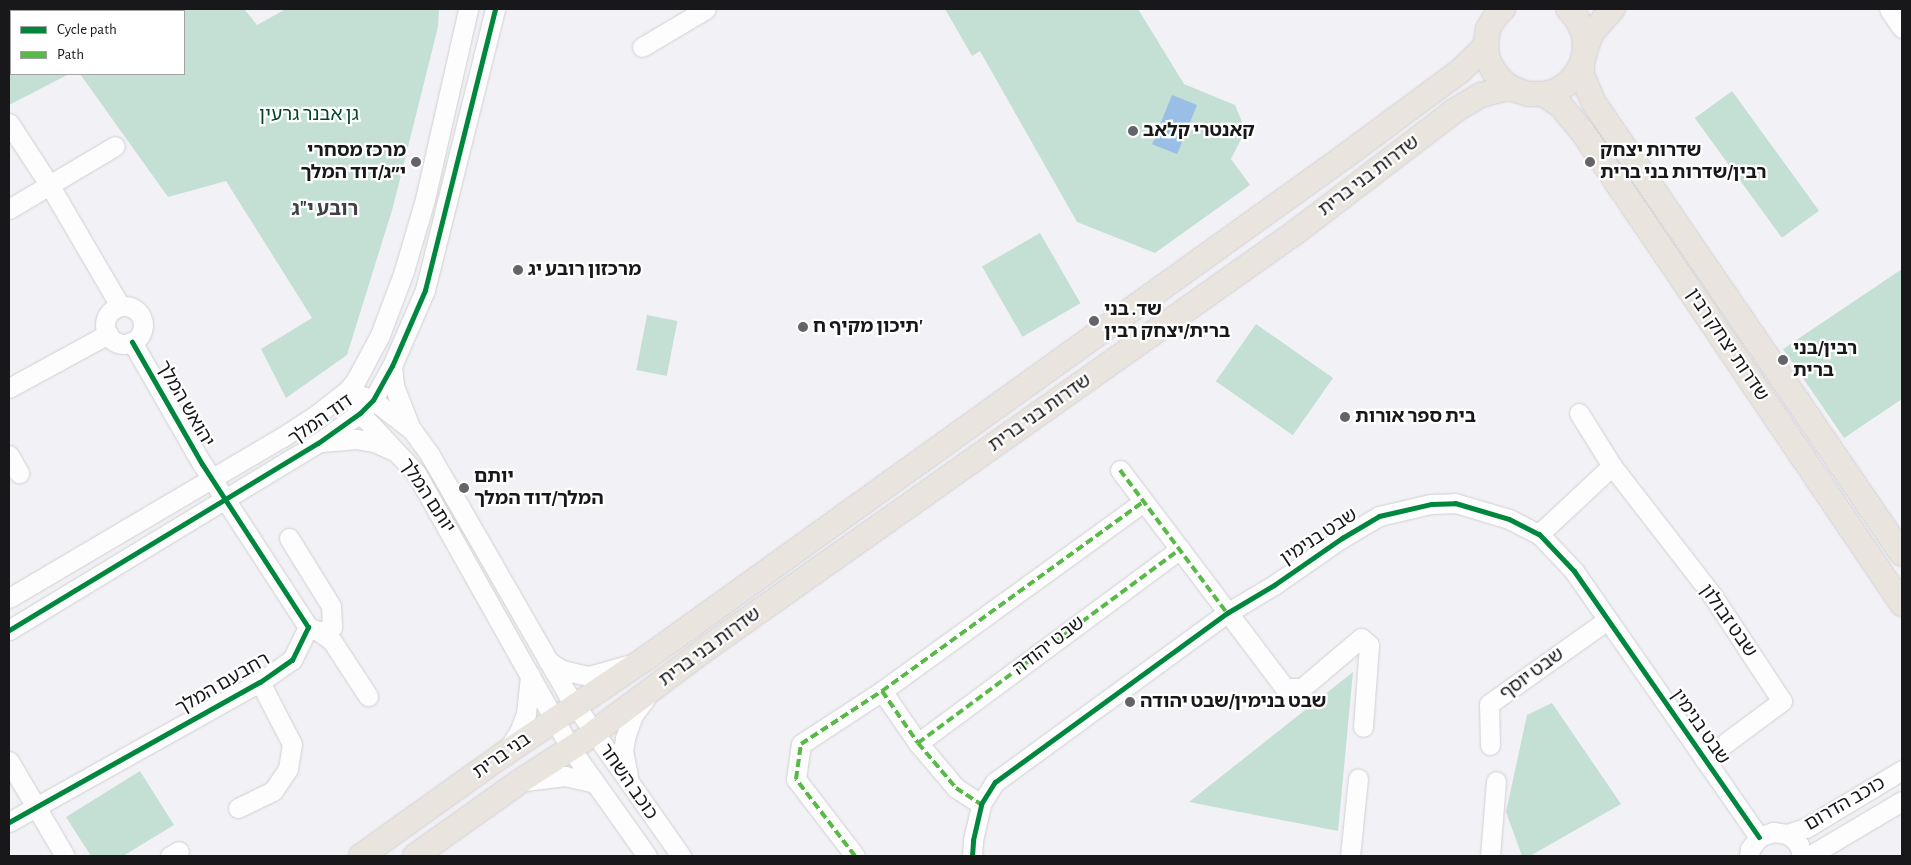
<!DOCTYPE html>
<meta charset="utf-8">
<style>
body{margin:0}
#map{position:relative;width:1911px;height:865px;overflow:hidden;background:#f2f2f6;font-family:"Alegreya Sans","Noto Sans Hebrew",sans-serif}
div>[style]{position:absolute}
.green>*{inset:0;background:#c4dfd3;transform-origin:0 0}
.water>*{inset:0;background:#9abfe6;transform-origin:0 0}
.roads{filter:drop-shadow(0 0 1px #d0d0d3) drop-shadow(0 0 1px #d0d0d3)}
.minor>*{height:19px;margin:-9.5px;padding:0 9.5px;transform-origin:9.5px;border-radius:9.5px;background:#fdfdfe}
.minor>.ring{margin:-9.5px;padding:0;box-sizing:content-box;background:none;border:19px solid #fdfdfe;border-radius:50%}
.major>*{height:24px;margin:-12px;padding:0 12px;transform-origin:12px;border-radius:12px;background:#e9e4dd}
.quiet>*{height:4px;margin-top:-2px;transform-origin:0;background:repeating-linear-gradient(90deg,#58b947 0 8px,transparent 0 12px)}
.cycleway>*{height:5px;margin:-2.5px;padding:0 2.5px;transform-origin:2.5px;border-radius:2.5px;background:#00873e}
.dots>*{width:14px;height:14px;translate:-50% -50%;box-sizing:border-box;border:2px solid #fff;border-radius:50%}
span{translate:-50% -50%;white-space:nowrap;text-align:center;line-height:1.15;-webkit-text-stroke:4.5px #fff;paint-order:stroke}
.park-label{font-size:19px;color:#00452c}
.poi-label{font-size:19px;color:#18181b;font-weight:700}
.left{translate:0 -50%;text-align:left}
.right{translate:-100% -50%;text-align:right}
.street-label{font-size:19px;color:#18181b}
.neighbourhood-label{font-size:20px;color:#404046;font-weight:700}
.frame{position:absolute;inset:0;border:10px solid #18181b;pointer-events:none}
.legend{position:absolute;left:10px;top:10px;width:175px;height:65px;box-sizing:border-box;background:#fff;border:1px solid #a3a3a4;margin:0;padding:6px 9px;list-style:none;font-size:15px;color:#18181b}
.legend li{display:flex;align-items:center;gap:10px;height:25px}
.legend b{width:25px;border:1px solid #a3a3a4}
</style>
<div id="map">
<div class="green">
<i style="clip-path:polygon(9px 9px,244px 9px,257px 25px,286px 9px,439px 9px,438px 27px,393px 207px,347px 355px,286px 398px,261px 349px,312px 318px,226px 181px,168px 197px,80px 74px,184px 74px,184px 11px,11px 11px,11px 74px,69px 74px,9px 105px)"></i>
<i style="clip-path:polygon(945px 9px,1138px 9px,1184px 84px,1235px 105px,1242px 122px,1241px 139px,1231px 159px,1250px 185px,1155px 253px,1077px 222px,980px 51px,972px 56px)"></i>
<i style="left:1732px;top:91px;width:148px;height:46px;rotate:54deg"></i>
<i style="left:1040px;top:233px;width:81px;height:67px;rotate:60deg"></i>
<i style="clip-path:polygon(1902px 269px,1902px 399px,1844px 438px,1783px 349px)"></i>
<i style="left:647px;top:315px;width:31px;height:56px;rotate:11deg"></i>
<i style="left:1256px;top:324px;width:94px;height:70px;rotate:35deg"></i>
<i style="clip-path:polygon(1353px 672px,1338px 831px,1189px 802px)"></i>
<i style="clip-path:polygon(1552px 703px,1621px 804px,1530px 856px,1522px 856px,1506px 812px,1527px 715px)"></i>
<i style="clip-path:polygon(140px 771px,174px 825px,123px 856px,91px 856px,66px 817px)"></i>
</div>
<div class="water">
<i style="left:1172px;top:95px;width:27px;height:53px;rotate:22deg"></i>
</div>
<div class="roads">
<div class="minor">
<i style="left:1889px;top:9px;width:23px;rotate:56deg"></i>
<i style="left:642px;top:47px;width:74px;rotate:-30.7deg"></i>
<i style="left:9px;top:123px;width:75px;rotate:56.9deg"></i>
<i style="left:50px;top:186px;width:139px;rotate:59.7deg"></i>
<i style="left:9px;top:209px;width:123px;rotate:-30.7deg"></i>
<i class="ring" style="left:105px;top:306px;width:19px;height:19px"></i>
<i style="left:392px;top:366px;width:20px;rotate:84deg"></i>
<i style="left:394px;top:386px;width:44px;rotate:68.7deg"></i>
<i style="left:9px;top:388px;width:113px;rotate:-28.6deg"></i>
<i style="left:363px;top:396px;width:11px;rotate:22deg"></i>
<i style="left:373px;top:400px;width:49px;rotate:37.6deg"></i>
<i style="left:412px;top:430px;width:31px;rotate:54deg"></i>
<i style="left:430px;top:455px;width:277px;rotate:60.1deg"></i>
<i style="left:568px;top:695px;width:197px;rotate:54.9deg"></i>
<i style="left:354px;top:402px;width:13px;rotate:61deg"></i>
<i style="left:360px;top:413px;width:82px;rotate:47deg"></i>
<i style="left:416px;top:473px;width:317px;rotate:60.7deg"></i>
<i style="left:571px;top:749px;width:131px;rotate:54.6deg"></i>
<i style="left:1579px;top:413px;width:62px;rotate:58.1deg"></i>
<i style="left:1612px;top:466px;width:163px;rotate:52.2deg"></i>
<i style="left:1712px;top:595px;width:127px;rotate:56.6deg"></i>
<i style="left:1782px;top:701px;width:97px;rotate:143.4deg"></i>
<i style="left:322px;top:442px;width:34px;rotate:-5deg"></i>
<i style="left:356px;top:439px;width:18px;rotate:9deg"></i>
<i style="left:374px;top:442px;width:20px;rotate:24deg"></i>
<i style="left:9px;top:455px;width:21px;rotate:61deg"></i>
<i style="left:1120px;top:470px;width:273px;rotate:52.9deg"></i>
<i style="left:1285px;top:688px;width:17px"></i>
<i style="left:1302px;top:688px;width:77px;rotate:-40.3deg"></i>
<i style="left:1361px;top:638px;width:11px;rotate:41deg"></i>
<i style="left:1369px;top:645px;width:82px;rotate:94.2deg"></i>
<i style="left:1539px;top:534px;width:100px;rotate:-43deg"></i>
<i style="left:289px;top:538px;width:80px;rotate:58.3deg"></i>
<i style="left:331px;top:606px;width:21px;rotate:87deg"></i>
<i style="left:332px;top:627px;width:13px;rotate:157deg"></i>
<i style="left:320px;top:632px;width:13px;rotate:-157deg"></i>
<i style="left:9px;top:598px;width:316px;rotate:-30.5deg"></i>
<i style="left:281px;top:438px;width:42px;rotate:-33.3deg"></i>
<i style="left:316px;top:415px;width:41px;rotate:-38deg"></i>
<i style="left:348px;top:390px;width:13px;rotate:-51deg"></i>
<i style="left:356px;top:380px;width:51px;rotate:-61.9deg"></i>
<i style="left:380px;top:335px;width:68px;rotate:-69.4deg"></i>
<i style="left:404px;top:271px;width:75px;rotate:-73.7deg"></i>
<i style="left:425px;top:199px;width:195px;rotate:-77.2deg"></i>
<i style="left:9px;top:630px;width:361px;rotate:-31.2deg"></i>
<i style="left:318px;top:443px;width:52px;rotate:-35.5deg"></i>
<i style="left:360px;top:413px;width:18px;rotate:-45deg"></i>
<i style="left:373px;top:400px;width:39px;rotate:-61deg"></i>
<i style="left:392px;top:366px;width:83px;rotate:-66.5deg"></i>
<i style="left:425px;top:290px;width:290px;rotate:-76deg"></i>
<i style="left:320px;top:632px;width:15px;rotate:37deg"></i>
<i style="left:332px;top:641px;width:66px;rotate:56.8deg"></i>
<i style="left:548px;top:661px;width:17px;rotate:33deg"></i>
<i style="left:562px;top:670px;width:28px;rotate:13deg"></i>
<i style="left:589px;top:676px;width:41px;rotate:-15.8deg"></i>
<i style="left:882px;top:691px;width:63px;rotate:55.3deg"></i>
<i style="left:918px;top:743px;width:59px;rotate:49.8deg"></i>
<i style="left:956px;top:788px;width:30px;rotate:33deg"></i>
<i style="left:918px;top:743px;width:326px;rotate:-36.5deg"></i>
<i style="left:1490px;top:745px;width:41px;rotate:-91.4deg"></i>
<i style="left:1489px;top:704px;width:145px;rotate:-35.4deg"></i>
<i style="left:508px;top:749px;width:20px;rotate:-57deg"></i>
<i style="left:519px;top:732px;width:19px;rotate:-69deg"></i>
<i style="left:526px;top:714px;width:39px;rotate:-84deg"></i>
<i style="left:9px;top:761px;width:110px;rotate:59.5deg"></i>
<i style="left:628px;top:776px;width:25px;rotate:-101deg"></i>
<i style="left:623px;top:751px;width:13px;rotate:-81deg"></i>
<i style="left:625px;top:738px;width:24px;rotate:-71deg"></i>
<i style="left:633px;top:715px;width:20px;rotate:-53deg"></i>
<i style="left:525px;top:781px;width:40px;rotate:-7.1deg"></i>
<i style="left:565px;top:776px;width:31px;rotate:13deg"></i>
<i style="left:238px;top:808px;width:39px;rotate:-26deg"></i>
<i style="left:273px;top:791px;width:27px;rotate:-56deg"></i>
<i style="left:288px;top:769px;width:25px;rotate:-81deg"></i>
<i style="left:292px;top:744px;width:70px;rotate:-117.3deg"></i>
<i style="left:9px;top:822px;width:287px;rotate:-29.2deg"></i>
<i style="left:260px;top:682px;width:39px;rotate:-35deg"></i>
<i style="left:292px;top:660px;width:37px;rotate:-64deg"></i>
<i style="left:308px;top:627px;width:194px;rotate:-123deg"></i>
<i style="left:202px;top:464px;width:141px;rotate:-119.8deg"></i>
<i style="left:1787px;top:834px;width:20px;rotate:-18deg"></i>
<i style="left:1806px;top:828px;width:112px;rotate:-31.1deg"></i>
<i style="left:170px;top:856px;width:10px;rotate:-29deg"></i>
<i style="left:855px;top:856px;width:97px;rotate:-127.5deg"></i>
<i style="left:796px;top:779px;width:35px;rotate:-82deg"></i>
<i style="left:801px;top:744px;width:97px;rotate:-33.2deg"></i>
<i style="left:882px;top:691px;width:322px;rotate:-35.9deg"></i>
<i style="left:972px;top:856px;width:16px;rotate:-86deg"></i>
<i style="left:973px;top:840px;width:37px;rotate:-77deg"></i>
<i style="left:981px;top:804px;width:26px;rotate:-58deg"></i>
<i style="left:995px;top:782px;width:287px;rotate:-36.1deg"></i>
<i style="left:1227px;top:613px;width:55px;rotate:-30.8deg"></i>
<i style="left:1274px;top:585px;width:83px;rotate:-34.7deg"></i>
<i style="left:1342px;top:538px;width:43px;rotate:-30.7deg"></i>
<i style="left:1379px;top:516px;width:53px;rotate:-13deg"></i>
<i style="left:1431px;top:504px;width:24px;rotate:-2deg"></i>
<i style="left:1455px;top:503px;width:56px;rotate:16.5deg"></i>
<i style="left:1509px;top:519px;width:34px;rotate:27deg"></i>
<i style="left:1539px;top:534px;width:51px;rotate:46.6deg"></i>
<i style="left:1574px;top:571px;width:324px;rotate:55.2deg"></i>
<i style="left:1350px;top:856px;width:78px;rotate:-84.1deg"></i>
<i style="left:1490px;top:856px;width:75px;rotate:-85.4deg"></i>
<i style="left:1749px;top:856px;width:7px;rotate:-82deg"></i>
<i style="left:1750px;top:849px;width:15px;rotate:-53deg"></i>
<i style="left:1759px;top:837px;width:15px;rotate:-20deg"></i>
<i style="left:1773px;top:832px;width:14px;rotate:8deg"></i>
<i style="left:1787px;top:834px;width:9px;rotate:36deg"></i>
<i style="left:1794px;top:839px;width:8px;rotate:50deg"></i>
<i style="left:1799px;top:845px;width:11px;rotate:75deg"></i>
<i style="left:1809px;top:856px;width:108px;rotate:-30.6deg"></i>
</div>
<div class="major">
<i style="left:1503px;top:9px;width:10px;rotate:135deg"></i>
<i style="left:1496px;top:16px;width:15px;rotate:122deg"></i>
<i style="left:1488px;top:29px;width:14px;rotate:98deg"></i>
<i style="left:1486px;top:43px;width:14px;rotate:86deg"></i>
<i style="left:1487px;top:57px;width:14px;rotate:65deg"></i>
<i style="left:1493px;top:70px;width:14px;rotate:51deg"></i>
<i style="left:1502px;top:81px;width:14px;rotate:36deg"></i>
<i style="left:1513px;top:89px;width:16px;rotate:18deg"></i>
<i style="left:1528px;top:94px;width:15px"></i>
<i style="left:1543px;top:94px;width:13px;rotate:-13deg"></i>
<i style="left:1556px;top:91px;width:13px;rotate:-32deg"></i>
<i style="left:1567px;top:84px;width:13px;rotate:-48deg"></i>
<i style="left:1576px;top:74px;width:13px;rotate:-61deg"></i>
<i style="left:1582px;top:63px;width:12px;rotate:-76deg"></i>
<i style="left:1585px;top:51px;width:17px;rotate:-93deg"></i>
<i style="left:1584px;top:34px;width:17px;rotate:-115deg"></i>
<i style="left:1577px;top:19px;width:13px;rotate:-132deg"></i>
<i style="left:1585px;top:51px;width:20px;rotate:-70deg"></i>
<i style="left:1592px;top:32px;width:31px;rotate:-48deg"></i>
<i style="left:1582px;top:63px;width:12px;rotate:90deg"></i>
<i style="left:1582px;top:75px;width:30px;rotate:67deg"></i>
<i style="left:1594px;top:103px;width:546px;rotate:55.67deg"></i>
<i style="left:1543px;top:94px;width:20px;rotate:33deg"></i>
<i style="left:1560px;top:105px;width:34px;rotate:50deg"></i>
<i style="left:1582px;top:131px;width:571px;rotate:55.92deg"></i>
<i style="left:361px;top:856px;width:176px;rotate:-35.5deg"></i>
<i style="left:504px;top:754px;width:170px;rotate:-34deg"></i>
<i style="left:645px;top:659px;width:866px;rotate:-35.69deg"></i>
<i style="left:1348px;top:154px;width:138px;rotate:-36.5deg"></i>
<i style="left:1459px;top:72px;width:33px;rotate:-44deg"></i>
<i style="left:1483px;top:49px;width:7px;rotate:-63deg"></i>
<i style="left:415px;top:856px;width:128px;rotate:-35.4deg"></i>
<i style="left:519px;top:782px;width:81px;rotate:-32.9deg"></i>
<i style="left:587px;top:738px;width:150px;rotate:-36.9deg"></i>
<i style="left:707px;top:648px;width:721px;rotate:-35.23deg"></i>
<i style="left:1296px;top:232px;width:199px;rotate:-37.4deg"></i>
<i style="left:1454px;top:111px;width:31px;rotate:-31deg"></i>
<i style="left:1481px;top:95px;width:23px;rotate:-15deg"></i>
<i style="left:1503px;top:89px;width:10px"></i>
</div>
</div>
<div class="quiet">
<i style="left:1120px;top:470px;width:179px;rotate:53.2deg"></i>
<i style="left:882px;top:691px;width:63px;rotate:55.3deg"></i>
<i style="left:918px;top:743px;width:59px;rotate:49.8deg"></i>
<i style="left:956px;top:788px;width:30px;rotate:33deg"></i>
<i style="left:918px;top:743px;width:326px;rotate:-36.5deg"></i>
<i style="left:855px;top:856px;width:97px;rotate:-127.5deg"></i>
<i style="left:796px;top:779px;width:35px;rotate:-82deg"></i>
<i style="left:801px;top:744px;width:97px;rotate:-33.2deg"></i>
<i style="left:882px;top:691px;width:322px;rotate:-35.9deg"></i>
</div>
<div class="cycleway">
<i style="left:9px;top:630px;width:361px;rotate:-31.2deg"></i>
<i style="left:318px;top:443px;width:52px;rotate:-35.5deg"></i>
<i style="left:360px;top:413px;width:18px;rotate:-45deg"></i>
<i style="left:373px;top:400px;width:39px;rotate:-61deg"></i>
<i style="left:392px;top:366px;width:83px;rotate:-66.5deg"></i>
<i style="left:425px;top:290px;width:290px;rotate:-76deg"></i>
<i style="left:9px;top:822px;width:287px;rotate:-29.2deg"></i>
<i style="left:260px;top:682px;width:39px;rotate:-35deg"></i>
<i style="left:292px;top:660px;width:37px;rotate:-64deg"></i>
<i style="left:308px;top:627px;width:194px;rotate:-123deg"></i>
<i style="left:202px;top:464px;width:141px;rotate:-119.8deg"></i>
<i style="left:972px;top:856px;width:16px;rotate:-86deg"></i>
<i style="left:973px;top:840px;width:37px;rotate:-77deg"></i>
<i style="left:981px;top:804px;width:26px;rotate:-58deg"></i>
<i style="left:995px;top:782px;width:287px;rotate:-36.1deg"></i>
<i style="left:1227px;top:613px;width:55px;rotate:-30.8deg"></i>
<i style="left:1274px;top:585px;width:83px;rotate:-34.7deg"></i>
<i style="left:1342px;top:538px;width:43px;rotate:-30.7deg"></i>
<i style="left:1379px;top:516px;width:53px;rotate:-13deg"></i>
<i style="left:1431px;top:504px;width:24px;rotate:-2deg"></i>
<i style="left:1455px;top:503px;width:56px;rotate:16.5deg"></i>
<i style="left:1509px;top:519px;width:34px;rotate:27deg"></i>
<i style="left:1539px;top:534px;width:51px;rotate:46.6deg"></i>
<i style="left:1574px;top:571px;width:324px;rotate:55.2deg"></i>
</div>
<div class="dots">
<i style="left:1133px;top:131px;background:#646468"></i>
<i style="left:416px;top:162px;background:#646468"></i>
<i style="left:1590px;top:162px;background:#646468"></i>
<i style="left:518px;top:270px;background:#646468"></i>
<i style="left:1094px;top:321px;background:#646468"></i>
<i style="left:803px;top:327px;background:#646468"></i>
<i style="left:1783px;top:360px;background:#646468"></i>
<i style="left:1345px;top:417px;background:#646468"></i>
<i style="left:464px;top:488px;background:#646468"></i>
<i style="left:1130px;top:702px;background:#646468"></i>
</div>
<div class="park-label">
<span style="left:309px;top:115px">גן אבנר גרעין</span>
</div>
<div class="poi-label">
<span class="left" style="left:1143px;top:131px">קאנטרי קלאב</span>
<span class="right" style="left:406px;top:162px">מרכז מסחרי<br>י״ג/דוד המלך</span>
<span class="left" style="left:1600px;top:162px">שדרות יצחק<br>רבין/שדרות בני ברית</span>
<span class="left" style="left:528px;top:270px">מרכזון רובע יג</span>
<span class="left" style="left:1104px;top:321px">שד. בני<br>ברית/יצחק רבין</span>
<span class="left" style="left:813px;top:327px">תיכון מקיף ח'</span>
<span class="left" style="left:1793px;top:360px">רבין/בני<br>ברית</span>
<span class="left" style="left:1355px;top:417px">בית ספר אורות</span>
<span class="left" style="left:474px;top:488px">יותם<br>המלך/דוד המלך</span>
<span class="left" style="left:1140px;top:702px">שבט בנימין/שבט יהודה</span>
</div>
<div class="street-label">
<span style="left:1369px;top:176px;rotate:-37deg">שדרות בני ברית</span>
<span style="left:1727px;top:345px;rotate:56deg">שדרות יצחק רבין</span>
<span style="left:185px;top:404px;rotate:60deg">יהואש המלך</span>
<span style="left:1040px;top:413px;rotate:-35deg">שדרות בני ברית</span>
<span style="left:321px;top:420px;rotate:-35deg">דוד המלך</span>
<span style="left:427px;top:496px;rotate:57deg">יותם המלך</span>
<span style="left:1319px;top:537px;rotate:-33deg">שבט בנימין</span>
<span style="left:1728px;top:621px;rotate:55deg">שבט זבולון</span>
<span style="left:1049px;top:646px;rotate:-37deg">שבט יהודה</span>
<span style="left:710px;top:647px;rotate:-36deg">שדרות בני ברית</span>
<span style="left:1532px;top:674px;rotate:-36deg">שבט יוסף</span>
<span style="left:223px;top:684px;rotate:-30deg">רחבעם המלך</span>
<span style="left:1700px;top:727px;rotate:55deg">שבט בנימין</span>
<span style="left:502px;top:756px;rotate:-35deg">בני ברית</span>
<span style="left:628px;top:782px;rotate:55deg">כוכב השחר</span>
<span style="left:1845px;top:804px;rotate:-30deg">כוכב הדרום</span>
</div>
<div class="neighbourhood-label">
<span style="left:325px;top:209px">רובע י"ג</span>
</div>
<div class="frame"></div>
<ul class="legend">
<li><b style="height:6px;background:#00873e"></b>Cycle path</li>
<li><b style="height:6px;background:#58b947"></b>Path</li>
</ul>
</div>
